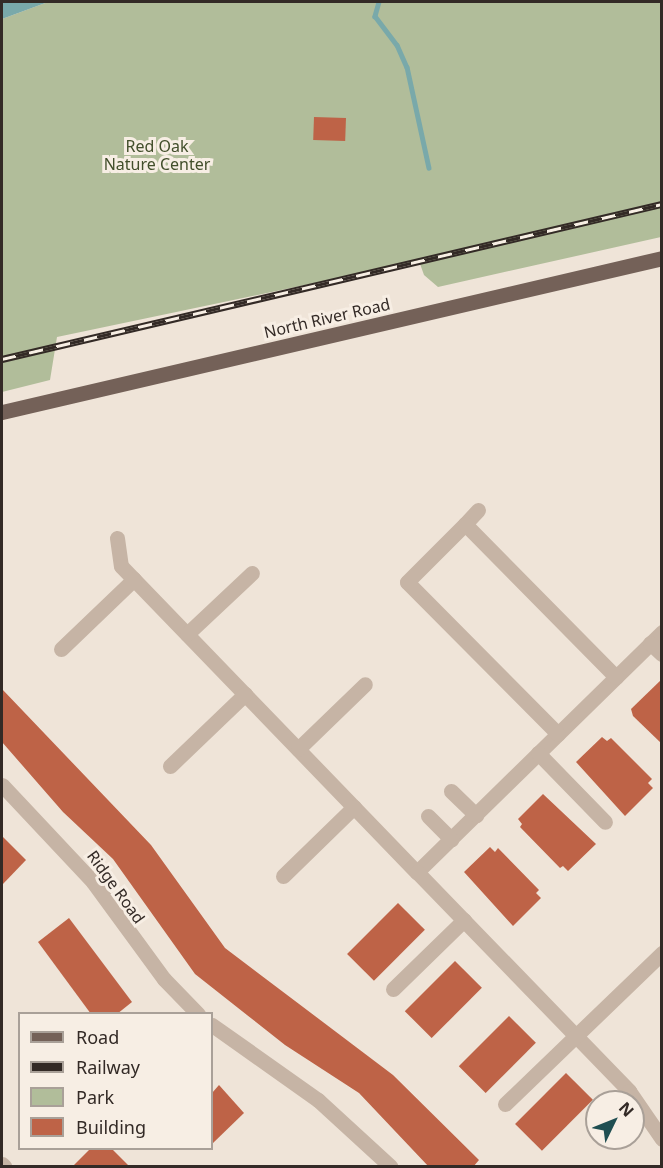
<!DOCTYPE html>
<style>
body{margin:0}
#map{position:relative;width:663px;height:1168px;overflow:hidden;background:#efe4d8;font-family:"Noto Sans",sans-serif}
div>[style]{position:absolute}
.green>*{inset:0;background:#b1bd9a}
.water>*{inset:0;background:#79a9aa}
.stream>*{height:4.5px;margin:-2.25px;padding:0 2.25px;transform-origin:2.25px;border-radius:2.25px;background:#79a9aa}
.building>*{inset:0;background:#be6347;transform-origin:0 0}
.minor>*{height:15px;margin:-7.5px;padding:0 7.5px;transform-origin:7.5px;border-radius:7.5px;background:#c6b4a5}
.major>*{height:15px;margin:-7.5px;padding:0 7.5px;transform-origin:7.5px;border-radius:7.5px;background:#746158}
.rail>*{height:7px;margin-top:-3.5px;transform-origin:0;background:repeating-linear-gradient(90deg,#f7eee4 0 14px,#332a26 0 28px);box-sizing:border-box;border-block:2px solid #332a26}
span{translate:-50% -50%;white-space:nowrap;text-align:center;line-height:1.15;-webkit-text-stroke:6px #f7eee4;paint-order:stroke}
.park-label{font-size:16px;color:#424f2b}
.street-label{font-size:16px;color:#332a26}
.frame{position:absolute;inset:0;border:3px solid #332a26;pointer-events:none}
.legend{position:absolute;left:18px;top:1012px;width:195px;height:138px;box-sizing:border-box;background:#f7eee4;border:2px solid #a9a098;margin:0;padding:8px 10px;list-style:none;font-size:18px;color:#332a26}
.legend li{display:flex;align-items:center;gap:12px;height:30px}
.legend b{width:30px;border:2px solid #a9a098}
.north{position:absolute;left:585px;top:1090px;width:60px;height:60px;box-sizing:border-box;background:#f7eee4;border:2px solid #a9a098;border-radius:50%;rotate:47deg;font-size:16px;font-weight:700;line-height:24px;text-align:center;color:#332a26}
.north::after{content:'';display:block;margin:auto;width:21px;height:27px;background:#1f4e51;clip-path:polygon(50% 0,100% 100%,50% 72%,0 100%)}
</style>
<div id="map">
<div class="green">
<i style="clip-path:polygon(48px 2px,661px 2px,661px 237px,438px 287px,424px 275px,419px 261px,57px 337px,50px 380px,2px 392px,2px 19px)"></i>
</div>
<div class="water">
<i style="clip-path:polygon(2px 2px,48px 2px,2px 19px)"></i>
</div>
<div class="stream">
<i style="left:379px;top:2px;width:15px;rotate:106deg"></i>
<i style="left:375px;top:16px;width:36px;rotate:53deg"></i>
<i style="left:397px;top:45px;width:24px;rotate:66deg"></i>
<i style="left:407px;top:67px;width:103px;rotate:77.7deg"></i>
</div>
<div class="building">
<i style="left:314px;top:117px;width:32px;height:23px;rotate:2deg"></i>
<i style="clip-path:polygon(662px 679px,662px 744px,633px 716px,631px 709px)"></i>
<i style="clip-path:polygon(2px 689px,151px 845px,225px 948px,393px 1075px,479px 1160px,473px 1167px,429px 1167px,359px 1093px,285px 1045px,195px 974px,113px 859px,63px 812px,2px 742px)"></i>
<i style="clip-path:polygon(602px 737px,607px 741px,611px 738px,652px 779px,648px 783px,653px 788px,625px 816px,576px 762px)"></i>
<i style="clip-path:polygon(543px 794px,596px 844px,568px 871px,563px 866px,560px 868px,520px 827px,522px 824px,518px 819px)"></i>
<i style="clip-path:polygon(2px 836px,26px 860px,2px 885px)"></i>
<i style="clip-path:polygon(490px 847px,495px 852px,498px 848px,539px 890px,536px 893px,541px 898px,513px 926px,464px 872px)"></i>
<i style="left:398px;top:903px;width:38px;height:72px;rotate:45deg"></i>
<i style="clip-path:polygon(69px 918px,132px 1002px,117px 1014px,91px 1014px,38px 942px)"></i>
<i style="left:455px;top:961px;width:38px;height:71px;rotate:45deg"></i>
<i style="left:509px;top:1016px;width:38px;height:71px;rotate:45deg"></i>
<i style="left:566px;top:1073px;width:38px;height:72px;rotate:45deg"></i>
<i style="clip-path:polygon(219px 1085px,244px 1113px,212px 1144px,212px 1093px)"></i>
<i style="clip-path:polygon(90px 1149px,112px 1149px,130px 1167px,72px 1167px)"></i>
</div>
<div class="minor">
<i style="left:465px;top:524px;width:19px;rotate:-47deg"></i>
<i style="left:117px;top:538px;width:28px;rotate:82deg"></i>
<i style="left:121px;top:566px;width:426px;rotate:46deg"></i>
<i style="left:662px;top:632px;width:343px;rotate:135.6deg"></i>
<i style="left:417px;top:872px;width:305px;rotate:45.9deg"></i>
<i style="left:629px;top:1091px;width:58px;rotate:55.5deg"></i>
<i style="left:187px;top:634px;width:89px;rotate:-43.2deg"></i>
<i style="left:650px;top:643px;width:16px;rotate:43deg"></i>
<i style="left:61px;top:649px;width:101px;rotate:-43.8deg"></i>
<i style="left:558px;top:734px;width:214px;rotate:-134.8deg"></i>
<i style="left:407px;top:582px;width:82px;rotate:-45deg"></i>
<i style="left:465px;top:524px;width:215px;rotate:45.4deg"></i>
<i style="left:298px;top:749px;width:93px;rotate:-44.1deg"></i>
<i style="left:538px;top:753px;width:96px;rotate:45.8deg"></i>
<i style="left:170px;top:766px;width:104px;rotate:-43.8deg"></i>
<i style="left:2px;top:785px;width:133px;rotate:46.8deg"></i>
<i style="left:93px;top:882px;width:120px;rotate:53.8deg"></i>
<i style="left:164px;top:979px;width:49px;rotate:45.8deg"></i>
<i style="left:451px;top:791px;width:35px;rotate:44deg"></i>
<i style="left:428px;top:816px;width:33px;rotate:45deg"></i>
<i style="left:283px;top:876px;width:99px;rotate:-44.2deg"></i>
<i style="left:393px;top:989px;width:99px;rotate:-44.2deg"></i>
<i style="left:212px;top:1025px;width:130px;rotate:35.3deg"></i>
<i style="left:318px;top:1100px;width:98px;rotate:42.5deg"></i>
<i style="left:505px;top:1104px;width:218px;rotate:-43.9deg"></i>
<i style="left:2px;top:1164px;width:3px;rotate:45deg"></i>
</div>
<div class="major">
<i style="left:2px;top:412px;width:678px;rotate:-13.13deg"></i>
</div>
<div class="rail">
<i style="left:2px;top:359px;width:678px;rotate:-13.22deg"></i>
</div>
<div class="park-label">
<span style="left:157px;top:155px">Red Oak<br>Nature Center</span>
</div>
<div class="street-label">
<span style="left:327px;top:318px;rotate:-13deg">North River Road</span>
<span style="left:116px;top:887px;rotate:54deg">Ridge Road</span>
</div>
<div class="frame"></div>
<ul class="legend">
<li><b style="height:8px;background:#746158"></b>Road</li>
<li><b style="height:8px;background:#332a26"></b>Railway</li>
<li><b style="height:16px;background:#b1bd9a"></b>Park</li>
<li><b style="height:16px;background:#be6347"></b>Building</li>
</ul>
<div class="north">N</div>
</div>
